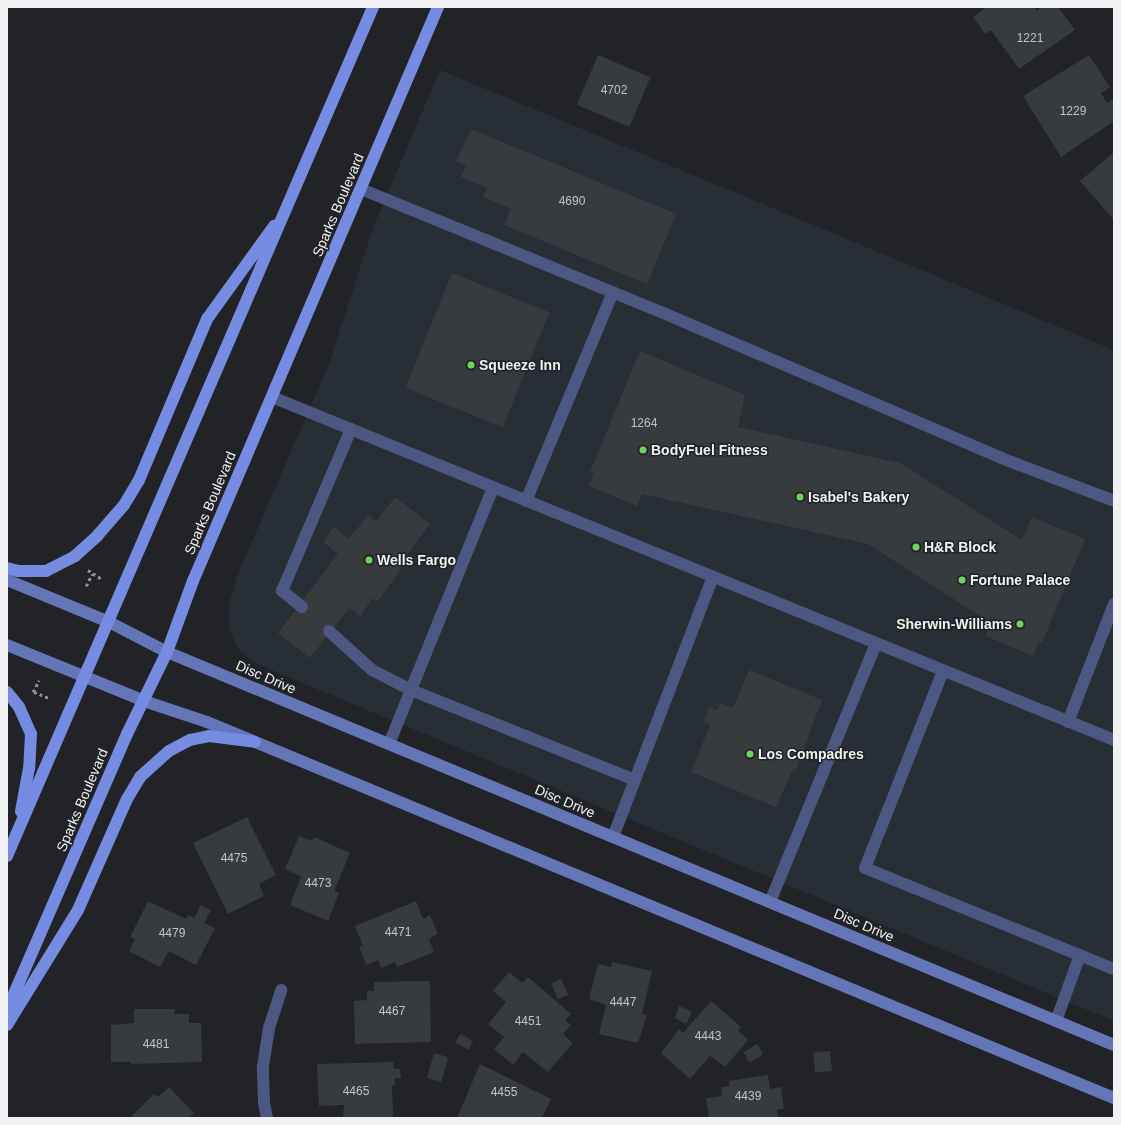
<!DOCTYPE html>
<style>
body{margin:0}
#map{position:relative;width:1121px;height:1125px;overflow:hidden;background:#212326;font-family:Helvetica,sans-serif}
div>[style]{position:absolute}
.built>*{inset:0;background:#282e36}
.building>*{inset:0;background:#373b3d;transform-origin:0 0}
.path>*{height:2.5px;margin-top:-1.25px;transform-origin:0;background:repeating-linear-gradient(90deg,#909294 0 3px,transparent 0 6px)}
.lane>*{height:12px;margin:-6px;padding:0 6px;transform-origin:6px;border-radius:6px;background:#4d5882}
.street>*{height:12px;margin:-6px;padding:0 6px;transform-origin:6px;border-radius:6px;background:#4d5882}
.secondary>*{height:12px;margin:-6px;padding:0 6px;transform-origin:6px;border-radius:6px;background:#6475b8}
.primary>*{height:12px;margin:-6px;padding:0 6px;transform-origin:6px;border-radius:6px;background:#768be2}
.dots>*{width:11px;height:11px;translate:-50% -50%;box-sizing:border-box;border:2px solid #212326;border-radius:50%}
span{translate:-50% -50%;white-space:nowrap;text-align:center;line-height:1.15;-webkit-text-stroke:3px #212326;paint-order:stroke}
.number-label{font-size:12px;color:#c1c4c6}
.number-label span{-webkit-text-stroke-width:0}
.street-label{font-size:14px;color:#eff1f3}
.poi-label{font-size:14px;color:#eff1f3;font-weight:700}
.left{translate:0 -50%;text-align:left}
.right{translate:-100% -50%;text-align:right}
.frame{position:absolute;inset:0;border:8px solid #eff1f3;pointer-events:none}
</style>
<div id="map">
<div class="built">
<i style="clip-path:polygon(440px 70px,1114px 350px,1114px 1021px,257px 664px,238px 649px,229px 629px,229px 603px,240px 569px,329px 364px,374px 225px)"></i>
</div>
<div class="building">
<i style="clip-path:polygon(987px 7px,1034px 7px,1037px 11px,1042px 7px,1058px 7px,1075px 30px,1019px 69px,991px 30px,985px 34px,973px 17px)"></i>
<i style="left:598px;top:55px;width:57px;height:54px;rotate:23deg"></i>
<i style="clip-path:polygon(1089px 55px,1110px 87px,1101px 93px,1107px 103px,1113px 99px,1114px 101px,1114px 121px,1061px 157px,1023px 96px)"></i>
<i style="clip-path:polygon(471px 129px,676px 214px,647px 284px,504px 225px,511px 209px,483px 197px,487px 188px,461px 177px,466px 166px,456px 161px)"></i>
<i style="clip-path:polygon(1114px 152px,1114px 220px,1080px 181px)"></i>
<i style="left:452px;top:273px;width:105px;height:124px;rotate:22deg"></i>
<i style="clip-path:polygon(640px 351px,745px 395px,738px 427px,900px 463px,1022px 540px,1032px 517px,1085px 539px,1042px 643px,1039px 642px,1033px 656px,986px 636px,991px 623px,868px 544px,642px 494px,637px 506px,589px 486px,594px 473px,590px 472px)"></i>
<i style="clip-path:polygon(395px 497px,430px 524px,399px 565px,402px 568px,377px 602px,373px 598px,360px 616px,349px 608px,310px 658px,278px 633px,338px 554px,323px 542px,334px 527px,349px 539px,368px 515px,376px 522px)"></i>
<i style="clip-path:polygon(749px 670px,822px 700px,795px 772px,792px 771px,776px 807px,691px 772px,710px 725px,703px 722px,709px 707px,717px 710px,720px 703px,733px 708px)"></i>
<i style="clip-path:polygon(247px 817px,276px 875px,259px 884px,264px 896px,228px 914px,193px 843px)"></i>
<i style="clip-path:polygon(299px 836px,312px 841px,314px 837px,350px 853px,334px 891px,339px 893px,328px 921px,290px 905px,301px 877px,285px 869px)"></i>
<i style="clip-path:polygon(148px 901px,186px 919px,188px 915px,194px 918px,201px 905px,211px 910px,204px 923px,215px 928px,196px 965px,169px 951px,160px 967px,129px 951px,135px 939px,130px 937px)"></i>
<i style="clip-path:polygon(416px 901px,423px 919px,430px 915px,438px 934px,429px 939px,434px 952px,397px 967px,395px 962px,381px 968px,378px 960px,366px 965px,359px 947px,363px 946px,355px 926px)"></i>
<i style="clip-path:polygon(612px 962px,652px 971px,642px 1014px,647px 1015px,638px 1043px,599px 1034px,606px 1005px,589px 999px,598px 964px,611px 967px)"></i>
<i style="clip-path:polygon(509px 972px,522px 983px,528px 977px,571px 1014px,565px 1020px,571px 1025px,563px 1034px,573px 1043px,548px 1072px,523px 1052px,513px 1065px,494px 1049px,504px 1037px,488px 1024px,506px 1002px,493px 991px)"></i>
<i style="left:561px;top:979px;width:17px;height:11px;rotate:65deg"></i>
<i style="clip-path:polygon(430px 981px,431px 1042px,355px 1044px,354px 1001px,367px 1000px,367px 991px,374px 991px,374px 982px)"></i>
<i style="clip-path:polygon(711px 1001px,741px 1027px,738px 1031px,748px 1040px,725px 1067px,710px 1056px,690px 1079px,661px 1053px,679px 1029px,683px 1033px)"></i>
<i style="clip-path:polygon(679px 1006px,692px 1012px,686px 1024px,675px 1018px)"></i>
<i style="clip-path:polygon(134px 1009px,175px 1009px,175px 1014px,189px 1014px,189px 1023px,201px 1023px,202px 1062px,131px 1064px,131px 1062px,111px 1062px,111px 1025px,134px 1023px)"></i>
<i style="left:460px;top:1034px;width:15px;height:10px;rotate:28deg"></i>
<i style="left:757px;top:1044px;width:12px;height:16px;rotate:59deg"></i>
<i style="left:830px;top:1051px;width:20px;height:17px;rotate:84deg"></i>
<i style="left:434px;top:1053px;width:15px;height:26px;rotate:16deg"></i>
<i style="clip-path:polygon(393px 1062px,394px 1069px,400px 1069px,401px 1078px,395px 1078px,395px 1085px,392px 1085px,393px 1118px,343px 1118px,344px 1105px,319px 1106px,317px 1064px)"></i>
<i style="clip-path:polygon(480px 1064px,551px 1099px,542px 1118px,457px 1118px)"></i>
<i style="clip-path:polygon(768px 1075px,770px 1089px,781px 1087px,784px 1109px,777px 1110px,778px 1118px,709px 1118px,706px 1098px,722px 1096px,721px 1087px,729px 1086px,729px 1081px)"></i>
<i style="clip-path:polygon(169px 1087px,194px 1113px,189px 1118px,130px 1118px,154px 1094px,158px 1097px)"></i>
</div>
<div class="path">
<i style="left:88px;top:570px;width:17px;rotate:33deg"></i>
<i style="left:86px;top:586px;width:13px;rotate:-63deg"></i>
<i style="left:33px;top:692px;width:13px;rotate:-63deg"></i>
<i style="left:34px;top:692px;width:16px;rotate:22deg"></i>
</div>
<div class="lane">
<i style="left:361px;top:189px;width:324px;rotate:22.3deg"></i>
<i style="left:661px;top:312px;width:370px;rotate:23.2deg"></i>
<i style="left:1001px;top:458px;width:121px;rotate:20.8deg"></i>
<i style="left:272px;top:397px;width:909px;rotate:22.16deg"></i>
<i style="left:526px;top:501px;width:226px;rotate:-67.4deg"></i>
<i style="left:302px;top:607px;width:26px;rotate:-141deg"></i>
<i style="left:282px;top:591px;width:176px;rotate:-66.9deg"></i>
<i style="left:329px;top:631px;width:58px;rotate:42.2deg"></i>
<i style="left:372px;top:670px;width:44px;rotate:27.1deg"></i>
<i style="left:411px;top:690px;width:241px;rotate:21.9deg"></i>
<i style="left:943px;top:671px;width:212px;rotate:111.6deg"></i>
<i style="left:865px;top:868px;width:269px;rotate:22.1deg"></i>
<i style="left:1068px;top:722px;width:127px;rotate:-68.7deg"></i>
<i style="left:389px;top:744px;width:276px;rotate:-67.9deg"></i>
<i style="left:613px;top:837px;width:279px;rotate:-69deg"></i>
<i style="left:770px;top:902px;width:279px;rotate:-67.7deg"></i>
<i style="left:1056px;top:1021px;width:70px;rotate:-70deg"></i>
</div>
<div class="street">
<i style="left:267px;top:1118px;width:16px;rotate:-101deg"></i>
<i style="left:264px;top:1102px;width:36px;rotate:-92deg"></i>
<i style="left:263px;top:1066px;width:38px;rotate:-81deg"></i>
<i style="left:269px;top:1028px;width:40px;rotate:-72deg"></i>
</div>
<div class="secondary">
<i style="left:7px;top:580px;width:110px;rotate:22.4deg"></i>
<i style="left:109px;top:622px;width:65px;rotate:27.3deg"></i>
<i style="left:167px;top:652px;width:1025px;rotate:22.54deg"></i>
<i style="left:7px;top:645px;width:148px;rotate:22.2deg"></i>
<i style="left:144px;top:701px;width:66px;rotate:18.4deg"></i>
<i style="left:207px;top:722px;width:982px;rotate:22.52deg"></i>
</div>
<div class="primary">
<i style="left:7px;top:568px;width:11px;rotate:15deg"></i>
<i style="left:18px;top:571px;width:28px"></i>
<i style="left:46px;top:571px;width:33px;rotate:-27deg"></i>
<i style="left:75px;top:556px;width:30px;rotate:-42deg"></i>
<i style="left:97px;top:536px;width:41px;rotate:-48.9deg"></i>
<i style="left:124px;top:505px;width:29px;rotate:-59deg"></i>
<i style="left:139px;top:480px;width:175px;rotate:-67.1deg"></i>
<i style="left:207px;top:319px;width:115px;rotate:-54.2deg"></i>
<i style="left:7px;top:692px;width:19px;rotate:51deg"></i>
<i style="left:19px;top:707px;width:30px;rotate:66deg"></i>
<i style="left:31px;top:734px;width:34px;rotate:93deg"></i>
<i style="left:29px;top:768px;width:44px;rotate:100.5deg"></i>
<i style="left:7px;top:856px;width:925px;rotate:-66.68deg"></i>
<i style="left:7px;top:1010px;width:301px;rotate:-66.5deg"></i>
<i style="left:127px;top:734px;width:91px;rotate:-64deg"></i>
<i style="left:167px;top:652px;width:76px;rotate:-69.9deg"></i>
<i style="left:193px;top:581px;width:624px;rotate:-66.89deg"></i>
<i style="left:7px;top:1025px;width:135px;rotate:-58.3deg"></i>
<i style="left:78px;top:910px;width:121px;rotate:-66.2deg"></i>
<i style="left:127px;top:799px;width:26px;rotate:-59deg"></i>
<i style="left:140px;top:777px;width:39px;rotate:-42deg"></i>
<i style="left:169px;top:751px;width:24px;rotate:-28deg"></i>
<i style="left:190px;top:740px;width:19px;rotate:-12deg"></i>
<i style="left:209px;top:736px;width:46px;rotate:7.4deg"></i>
</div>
<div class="dots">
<i style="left:471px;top:365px;background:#70d35f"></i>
<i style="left:643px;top:450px;background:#70d35f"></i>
<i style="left:800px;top:497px;background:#70d35f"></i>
<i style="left:916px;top:547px;background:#70d35f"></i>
<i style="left:369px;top:560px;background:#70d35f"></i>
<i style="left:962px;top:580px;background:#70d35f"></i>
<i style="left:1020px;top:624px;background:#70d35f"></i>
<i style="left:750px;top:754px;background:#70d35f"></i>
</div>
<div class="number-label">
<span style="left:1030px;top:39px">1221</span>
<span style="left:614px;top:91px">4702</span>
<span style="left:1073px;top:112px">1229</span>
<span style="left:572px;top:202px">4690</span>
<span style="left:644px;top:424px">1264</span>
<span style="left:234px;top:859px">4475</span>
<span style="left:318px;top:884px">4473</span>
<span style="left:398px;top:933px">4471</span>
<span style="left:172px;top:934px">4479</span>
<span style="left:623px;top:1003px">4447</span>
<span style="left:392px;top:1012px">4467</span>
<span style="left:528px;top:1022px">4451</span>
<span style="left:708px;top:1037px">4443</span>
<span style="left:156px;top:1045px">4481</span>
<span style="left:356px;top:1092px">4465</span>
<span style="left:504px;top:1093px">4455</span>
<span style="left:748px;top:1097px">4439</span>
</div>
<div class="street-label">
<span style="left:338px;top:205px;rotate:-67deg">Sparks Boulevard</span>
<span style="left:210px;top:503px;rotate:-67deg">Sparks Boulevard</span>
<span style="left:266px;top:677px;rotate:23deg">Disc Drive</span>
<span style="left:82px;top:800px;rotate:-67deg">Sparks Boulevard</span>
<span style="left:565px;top:801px;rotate:23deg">Disc Drive</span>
<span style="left:864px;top:925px;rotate:23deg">Disc Drive</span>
</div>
<div class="poi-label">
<span class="left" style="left:479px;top:365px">Squeeze Inn</span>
<span class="left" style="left:651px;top:450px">BodyFuel Fitness</span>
<span class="left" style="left:808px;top:497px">Isabel's Bakery</span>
<span class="left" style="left:924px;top:547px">H&amp;R Block</span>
<span class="left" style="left:377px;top:560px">Wells Fargo</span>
<span class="left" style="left:970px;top:580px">Fortune Palace</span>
<span class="right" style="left:1012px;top:624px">Sherwin-Williams</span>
<span class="left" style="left:758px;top:754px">Los Compadres</span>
</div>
<div class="frame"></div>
</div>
